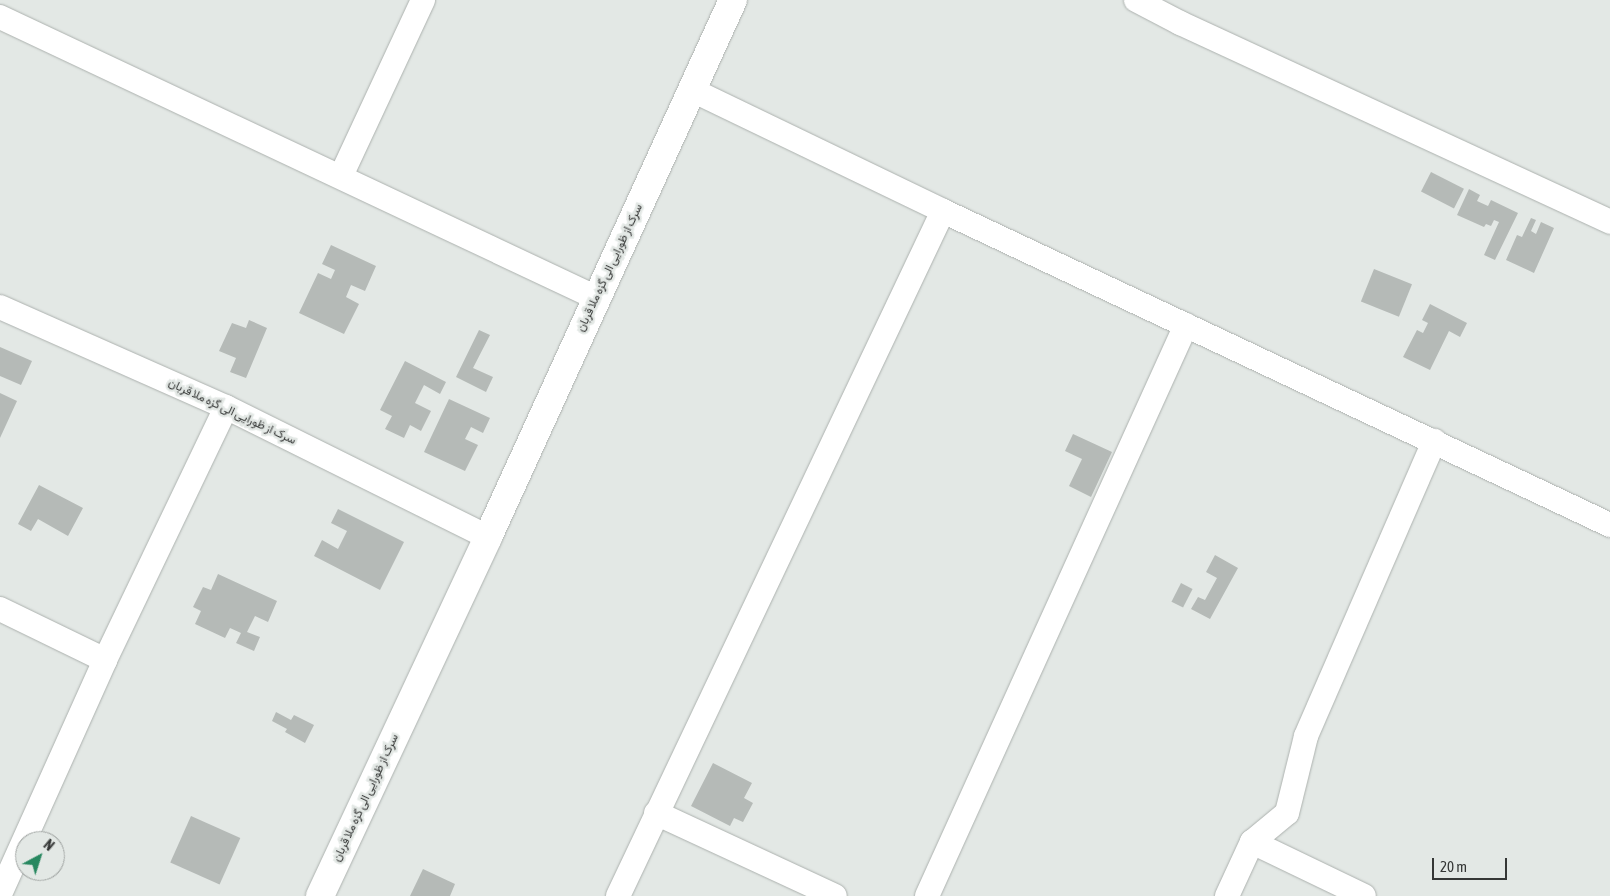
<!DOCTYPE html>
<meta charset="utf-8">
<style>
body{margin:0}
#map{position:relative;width:1610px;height:896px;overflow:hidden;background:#e3e8e5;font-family:"Asap Condensed",Vazirmatn,sans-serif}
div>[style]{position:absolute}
.building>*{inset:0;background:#b5bab7;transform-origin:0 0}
.roads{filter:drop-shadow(0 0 1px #acb1ae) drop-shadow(0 0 1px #acb1ae)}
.street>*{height:24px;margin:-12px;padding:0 12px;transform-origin:12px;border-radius:12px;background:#fff}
.secondary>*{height:28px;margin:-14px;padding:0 14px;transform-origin:14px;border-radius:14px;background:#fff}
span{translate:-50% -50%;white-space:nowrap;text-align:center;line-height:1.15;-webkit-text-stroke:5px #e3e8e5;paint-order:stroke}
.street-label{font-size:12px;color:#353736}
.north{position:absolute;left:15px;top:831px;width:50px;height:50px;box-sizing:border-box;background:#e3e8e5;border:1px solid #9da19f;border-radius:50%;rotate:40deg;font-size:14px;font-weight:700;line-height:20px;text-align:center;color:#353736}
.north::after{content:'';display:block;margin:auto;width:18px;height:22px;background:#288860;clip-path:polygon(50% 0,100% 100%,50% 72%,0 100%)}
.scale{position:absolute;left:1432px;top:858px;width:75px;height:22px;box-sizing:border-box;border:2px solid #353736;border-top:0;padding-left:6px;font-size:15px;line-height:18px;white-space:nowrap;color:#353736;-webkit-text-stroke:4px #e3e8e5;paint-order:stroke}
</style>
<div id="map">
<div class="building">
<i style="left:1431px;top:172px;width:37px;height:22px;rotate:27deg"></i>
<i style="clip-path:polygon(1469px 189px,1480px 195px,1477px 201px,1488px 206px,1491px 200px,1518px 213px,1495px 260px,1484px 255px,1499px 222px,1494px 220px,1491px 226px,1486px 224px,1484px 227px,1457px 215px)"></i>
<i style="clip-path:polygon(1531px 218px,1536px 220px,1531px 231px,1536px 234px,1541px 222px,1554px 228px,1534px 273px,1506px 260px,1517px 235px,1522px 237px)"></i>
<i style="clip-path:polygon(331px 245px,376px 266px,365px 291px,351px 285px,346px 297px,359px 304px,344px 334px,299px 313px,318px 273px,331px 279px,335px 270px,322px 264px)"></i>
<i style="left:1374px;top:269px;width:41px;height:35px;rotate:22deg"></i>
<i style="clip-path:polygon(1430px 304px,1467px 323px,1460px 337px,1449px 331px,1430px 370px,1403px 357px,1417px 330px,1423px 333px,1428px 323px,1422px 320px)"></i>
<i style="clip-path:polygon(249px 320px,267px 328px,246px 378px,230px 372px,236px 358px,219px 351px,232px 323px,246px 328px)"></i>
<i style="clip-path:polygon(479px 330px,490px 335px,473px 368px,493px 377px,486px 392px,456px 377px)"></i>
<i style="clip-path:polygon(0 347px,32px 361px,21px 385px,0 376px)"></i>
<i style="clip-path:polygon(405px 361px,446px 382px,440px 394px,424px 385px,415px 403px,431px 411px,421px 431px,410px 425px,404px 438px,385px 429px,392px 416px,380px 410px)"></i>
<i style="clip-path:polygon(0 393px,17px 401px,0 438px)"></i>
<i style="clip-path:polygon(449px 399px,490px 418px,483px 433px,471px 427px,465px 439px,478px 445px,465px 471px,424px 452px)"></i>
<i style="clip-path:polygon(1073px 434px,1112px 452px,1091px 497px,1069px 486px,1082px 459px,1065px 451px)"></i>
<i style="clip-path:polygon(39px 485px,83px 508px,68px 536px,38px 519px,31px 531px,18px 524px)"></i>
<i style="clip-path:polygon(338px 509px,404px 542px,380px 590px,314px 556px,322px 540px,338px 549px,347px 531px,331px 523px)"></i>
<i style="clip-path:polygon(1215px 555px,1238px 568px,1210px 619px,1191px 609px,1198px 597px,1205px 600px,1217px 578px,1206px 572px)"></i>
<i style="clip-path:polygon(218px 574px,277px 601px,268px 622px,255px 616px,247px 632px,260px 637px,254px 651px,236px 643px,241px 633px,230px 628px,225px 638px,195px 624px,201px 611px,193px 607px,203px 587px,211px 590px)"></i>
<i style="left:1181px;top:583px;width:13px;height:21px;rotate:27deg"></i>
<i style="clip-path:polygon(276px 712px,291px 720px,294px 715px,314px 725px,305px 743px,285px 732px,287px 729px,272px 721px)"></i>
<i style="clip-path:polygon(713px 763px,752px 783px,744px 798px,753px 803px,743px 822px,734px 818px,730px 826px,691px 806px)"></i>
<i style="left:191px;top:816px;width:54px;height:51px;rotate:24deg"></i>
<i style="clip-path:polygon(423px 869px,455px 884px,450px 896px,410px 896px)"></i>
</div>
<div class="roads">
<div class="street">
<i style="left:1136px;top:0;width:50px;rotate:27.6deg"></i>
<i style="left:1180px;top:23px;width:474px;rotate:24.8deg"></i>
<i style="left:0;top:17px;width:660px;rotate:25.21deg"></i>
<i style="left:692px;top:90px;width:279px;rotate:25.7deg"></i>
<i style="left:943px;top:211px;width:737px;rotate:25.21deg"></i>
<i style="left:341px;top:176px;width:194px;rotate:-65deg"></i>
<i style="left:0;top:307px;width:247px;rotate:23.9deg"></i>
<i style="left:226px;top:407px;width:292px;rotate:26.4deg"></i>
<i style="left:0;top:609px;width:117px;rotate:25.9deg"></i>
<i style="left:656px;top:813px;width:197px;rotate:24.9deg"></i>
<i style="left:1252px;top:842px;width:124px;rotate:25.7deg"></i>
<i style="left:0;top:894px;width:256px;rotate:-65.8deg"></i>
<i style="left:105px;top:660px;width:280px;rotate:-64.4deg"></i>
<i style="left:618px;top:896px;width:758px;rotate:-64.62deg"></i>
<i style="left:927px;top:896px;width:627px;rotate:-65.6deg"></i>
<i style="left:1227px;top:896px;width:60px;rotate:-65.2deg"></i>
<i style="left:1252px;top:842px;width:45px;rotate:-39.6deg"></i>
<i style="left:1287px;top:813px;width:79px;rotate:-76.1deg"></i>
<i style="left:1306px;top:736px;width:322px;rotate:-66.5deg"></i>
</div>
<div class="secondary">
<i style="left:320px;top:896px;width:396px;rotate:-64.9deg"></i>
<i style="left:488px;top:537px;width:590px;rotate:-65.48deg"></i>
</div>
</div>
<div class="street-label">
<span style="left:610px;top:268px;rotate:-65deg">سرک از ظورایی الی گزه ملا قربان</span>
<span style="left:232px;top:412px;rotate:25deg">سرک از ظورایی الی گزه ملا قربان</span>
<span style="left:366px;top:798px;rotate:-65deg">سرک از ظورایی الی گزه ملا قربان</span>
</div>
<div class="north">N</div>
<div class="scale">20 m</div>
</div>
